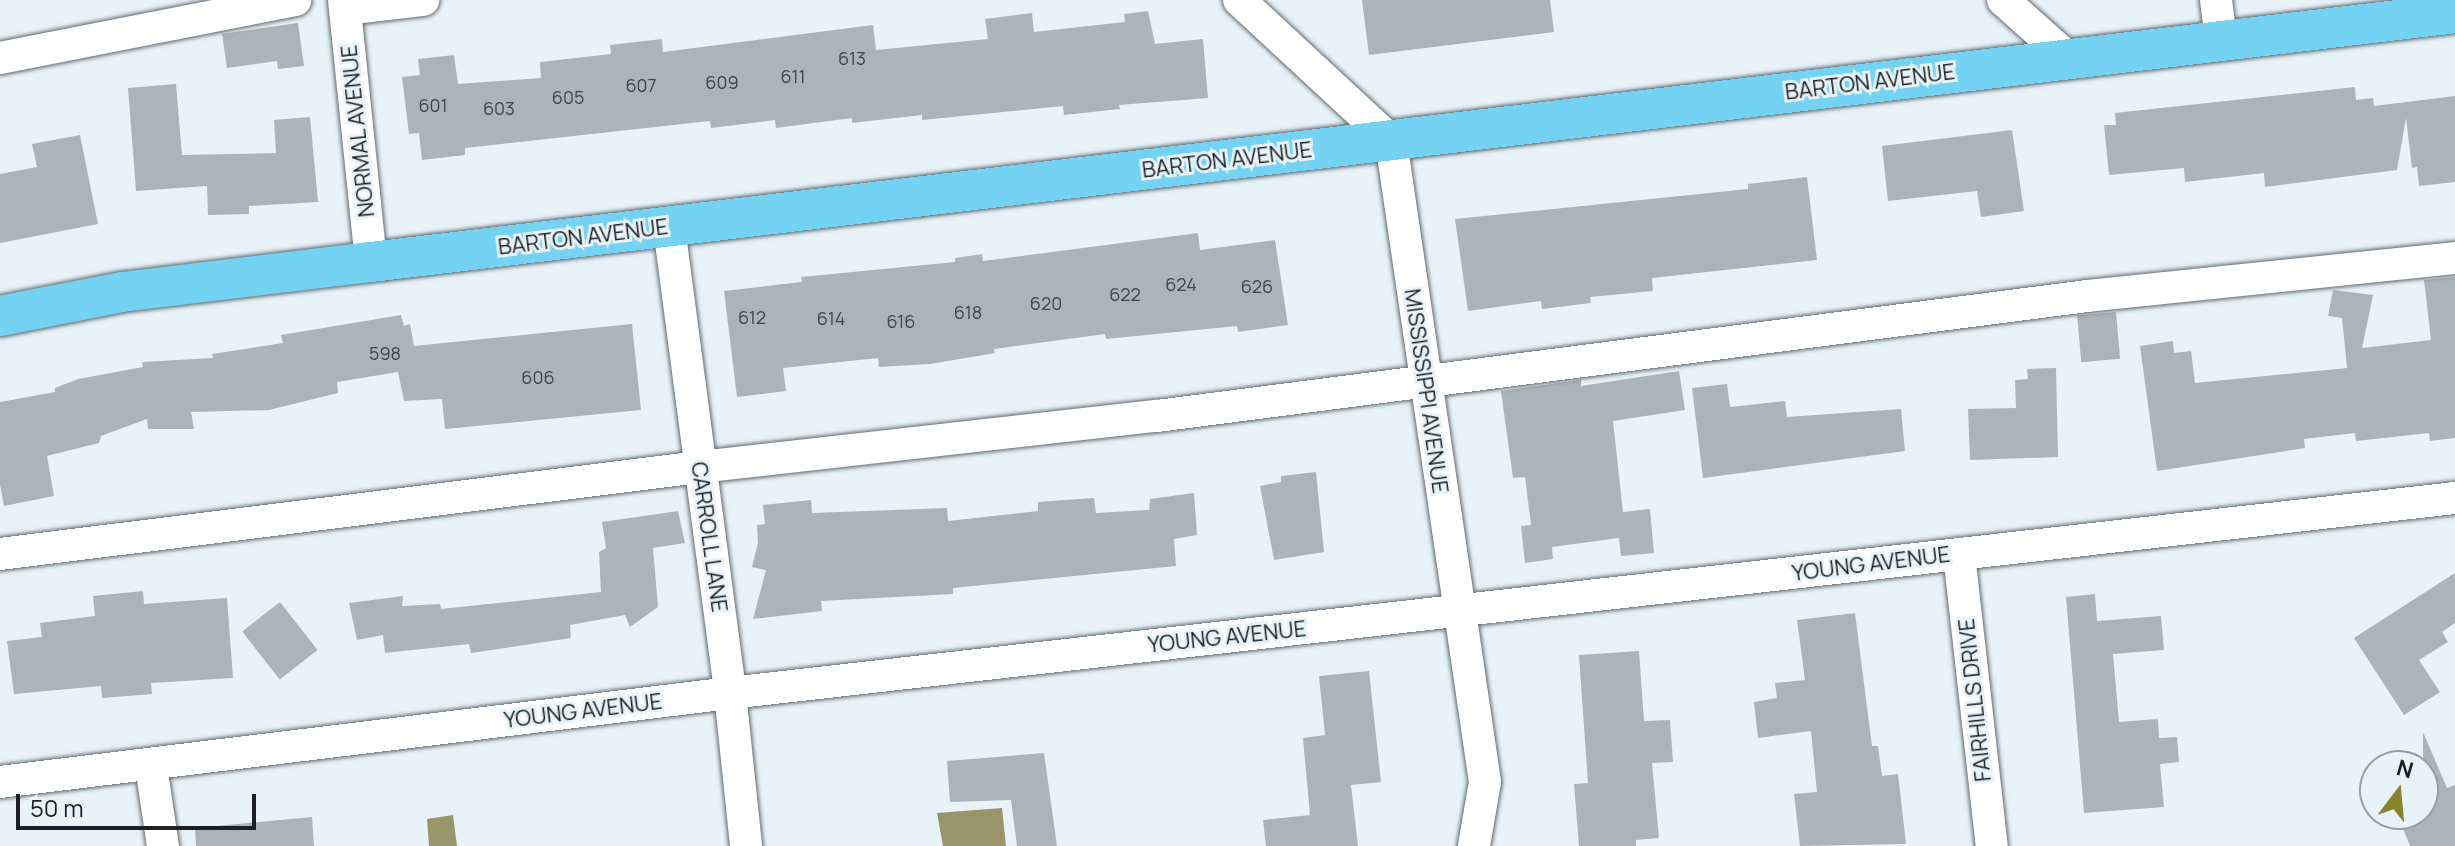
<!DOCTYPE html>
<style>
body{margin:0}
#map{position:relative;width:2455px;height:846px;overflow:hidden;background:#e7f3f9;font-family:Manrope,sans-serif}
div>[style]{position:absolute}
.water>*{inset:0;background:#989668}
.building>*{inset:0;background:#aab5bb;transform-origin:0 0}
.roads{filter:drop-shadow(0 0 2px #606a6f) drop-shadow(0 0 2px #606a6f)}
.minor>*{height:32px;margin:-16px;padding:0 16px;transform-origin:16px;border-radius:16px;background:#fff}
.major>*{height:40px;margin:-20px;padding:0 20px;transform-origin:20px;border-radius:20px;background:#74d2f2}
span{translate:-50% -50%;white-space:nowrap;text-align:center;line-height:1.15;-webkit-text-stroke:6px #e7f3f9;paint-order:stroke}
.number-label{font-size:18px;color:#404548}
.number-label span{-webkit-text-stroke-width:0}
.street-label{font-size:22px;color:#1c2022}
.north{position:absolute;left:2359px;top:750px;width:80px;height:80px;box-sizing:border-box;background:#e7f3f9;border:2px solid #969fa3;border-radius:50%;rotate:16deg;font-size:22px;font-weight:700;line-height:32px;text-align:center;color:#1c2022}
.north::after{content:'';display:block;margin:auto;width:28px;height:36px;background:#88842c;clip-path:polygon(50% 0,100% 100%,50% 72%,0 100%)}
.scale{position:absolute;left:16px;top:794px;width:240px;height:36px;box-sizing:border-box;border:4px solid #1c2022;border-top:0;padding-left:10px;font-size:24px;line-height:28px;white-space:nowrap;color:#1c2022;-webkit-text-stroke:6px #e7f3f9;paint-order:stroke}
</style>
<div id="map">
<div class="water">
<i style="clip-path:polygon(1002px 808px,1006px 846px,943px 846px,937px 813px)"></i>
<i style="clip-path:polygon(453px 815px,457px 846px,429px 846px,427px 819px)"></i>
</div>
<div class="building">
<i style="clip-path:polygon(1362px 0,1550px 0,1554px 32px,1369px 55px)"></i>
<i style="clip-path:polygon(1148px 11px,1155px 44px,1203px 39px,1208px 98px,1119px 105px,1120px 109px,1064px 115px,1063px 106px,922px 120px,922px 115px,852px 123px,852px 118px,776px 128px,775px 120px,711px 128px,710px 121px,465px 148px,465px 155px,422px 160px,419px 133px,409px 134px,402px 77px,420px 75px,418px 59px,454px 55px,458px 84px,541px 78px,540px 62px,611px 54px,610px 45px,662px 39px,663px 52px,873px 25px,876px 50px,988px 39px,985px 19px,1032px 13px,1034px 32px,1125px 22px,1124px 14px)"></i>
<i style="clip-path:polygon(298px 23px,304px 66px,278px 69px,277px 61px,227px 68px,222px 34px)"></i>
<i style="clip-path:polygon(176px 84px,182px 155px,276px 153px,274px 120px,310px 117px,318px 202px,249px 206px,249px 214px,208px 215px,207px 186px,136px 191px,128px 88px)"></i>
<i style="clip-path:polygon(2355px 87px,2356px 100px,2373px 98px,2374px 106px,2455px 96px,2455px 182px,2419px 186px,2417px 167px,2412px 168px,2406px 118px,2397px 170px,2265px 187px,2264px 173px,2185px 182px,2184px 168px,2109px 175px,2104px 125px,2116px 125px,2115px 113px)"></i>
<i style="clip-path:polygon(2012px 130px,2024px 211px,1981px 217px,1977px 191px,1888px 201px,1882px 146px)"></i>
<i style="clip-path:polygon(80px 135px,98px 224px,0 243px,0 174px,37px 167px,32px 144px)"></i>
<i style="clip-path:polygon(1807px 177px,1817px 260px,1652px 278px,1653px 291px,1590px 297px,1591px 303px,1542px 309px,1541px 301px,1468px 311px,1455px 219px,1748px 189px,1748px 184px)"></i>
<i style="clip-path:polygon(1198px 233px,1200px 250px,1275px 240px,1288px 325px,1238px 332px,1237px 326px,1106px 339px,1105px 334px,994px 349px,995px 353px,930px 364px,879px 367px,878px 358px,783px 368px,786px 391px,737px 397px,724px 291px,802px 282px,801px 277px,955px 262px,955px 258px,982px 254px,983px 261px)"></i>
<i style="clip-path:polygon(2455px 277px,2455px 438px,2430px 441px,2429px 433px,2356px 441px,2355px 433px,2304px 439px,2305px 448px,2157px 471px,2140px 346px,2173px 341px,2174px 353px,2191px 351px,2195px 383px,2347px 368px,2342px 318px,2328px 316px,2333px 290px,2373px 295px,2362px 348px,2431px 340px,2424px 280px)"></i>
<i style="left:2116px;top:312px;width:47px;height:39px;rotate:85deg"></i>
<i style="clip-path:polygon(401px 315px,404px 326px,410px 324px,414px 346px,632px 324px,641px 410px,445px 429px,442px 399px,404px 401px,398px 372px,337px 382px,338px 393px,269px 410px,191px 412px,194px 429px,148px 429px,147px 419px,101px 436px,99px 443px,47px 456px,54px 496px,4px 506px,0 485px,0 402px,55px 392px,55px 388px,78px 379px,143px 367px,142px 362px,213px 358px,212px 354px,283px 343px,281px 335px)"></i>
<i style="clip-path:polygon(2056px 368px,2058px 457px,1970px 460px,1968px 409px,2016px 408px,2015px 380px,2028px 379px,2027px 369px)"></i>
<i style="clip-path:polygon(1679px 371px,1685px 410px,1613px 421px,1623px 512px,1650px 509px,1654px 553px,1621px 556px,1619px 538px,1552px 547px,1553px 559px,1525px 563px,1521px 526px,1531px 525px,1525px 477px,1513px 478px,1501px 391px,1581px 380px,1581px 386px)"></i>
<i style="clip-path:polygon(1727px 384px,1730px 407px,1785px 401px,1787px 417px,1901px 409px,1905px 451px,1703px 478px,1692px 388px)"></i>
<i style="clip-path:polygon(1316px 472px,1324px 552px,1274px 560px,1260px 486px,1281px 482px,1281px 476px)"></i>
<i style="clip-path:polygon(1194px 493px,1197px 535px,1174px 539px,1176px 566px,953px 588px,953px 594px,821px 601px,822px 611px,753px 619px,766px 570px,752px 567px,758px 543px,757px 525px,765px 524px,763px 505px,811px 500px,812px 513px,947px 508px,948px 521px,1038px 511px,1038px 502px,1094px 498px,1096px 513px,1149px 510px,1150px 499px)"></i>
<i style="clip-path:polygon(678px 511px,685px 543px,653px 548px,658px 607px,630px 627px,625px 615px,570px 625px,571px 638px,471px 653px,469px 644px,385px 653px,383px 635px,357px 640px,349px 603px,403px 596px,402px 606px,440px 604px,441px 609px,601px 592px,599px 552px,606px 548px,602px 522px)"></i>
<i style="clip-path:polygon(2455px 573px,2455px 623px,2442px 632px,2448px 642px,2419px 660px,2440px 692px,2404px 715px,2354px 638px)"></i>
<i style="clip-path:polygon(143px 591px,144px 604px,227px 598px,233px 678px,151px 683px,152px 694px,102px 698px,101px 686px,14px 694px,7px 641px,42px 637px,40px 623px,95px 616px,93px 596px)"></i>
<i style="clip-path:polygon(2095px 594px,2097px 621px,2161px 616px,2164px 650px,2113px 654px,2119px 722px,2158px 719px,2159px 738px,2177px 737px,2179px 762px,2160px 764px,2164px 807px,2084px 813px,2066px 597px)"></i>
<i style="left:280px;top:602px;width:61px;height:48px;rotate:52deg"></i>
<i style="clip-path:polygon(1855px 613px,1872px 746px,1878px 746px,1882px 776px,1898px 774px,1906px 844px,1800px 846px,1794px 794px,1817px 792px,1811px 731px,1758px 738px,1754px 702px,1777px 698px,1775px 683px,1805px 680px,1797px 620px)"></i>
<i style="clip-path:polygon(1639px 651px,1644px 721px,1670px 720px,1673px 762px,1652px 763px,1659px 838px,1636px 840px,1636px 846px,1579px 846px,1574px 784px,1588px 783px,1579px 655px)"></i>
<i style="clip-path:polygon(1369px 671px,1381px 782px,1351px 785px,1358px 846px,1266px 846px,1263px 820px,1310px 815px,1303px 738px,1325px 735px,1319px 676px)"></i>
<i style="clip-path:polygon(2423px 732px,2447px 788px,2455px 785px,2455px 846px,2410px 846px,2397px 814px,2423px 814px)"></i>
<i style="clip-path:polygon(1044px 753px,1057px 846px,1017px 846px,1011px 800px,950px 802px,947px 761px)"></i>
<i style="clip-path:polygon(312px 817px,314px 846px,196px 846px,195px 828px)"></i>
</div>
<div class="roads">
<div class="minor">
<i style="left:344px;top:0;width:263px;rotate:84.1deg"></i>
<i style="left:1239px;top:0;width:207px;rotate:42.8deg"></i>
<i style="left:1391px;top:141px;width:648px;rotate:81.66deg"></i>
<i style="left:1485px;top:782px;width:65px;rotate:99.8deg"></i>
<i style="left:2003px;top:0;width:87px;rotate:41.7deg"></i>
<i style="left:2216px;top:0;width:40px;rotate:82.9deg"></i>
<i style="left:345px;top:9px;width:79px;rotate:-6.6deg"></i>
<i style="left:0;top:58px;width:301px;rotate:-11.1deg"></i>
<i style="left:669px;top:227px;width:470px;rotate:82.5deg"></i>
<i style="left:730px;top:693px;width:154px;rotate:84deg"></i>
<i style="left:0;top:554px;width:704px;rotate:-7.09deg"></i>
<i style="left:699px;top:467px;width:461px;rotate:-6.4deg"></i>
<i style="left:1157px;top:416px;width:938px;rotate:-7.35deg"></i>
<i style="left:2087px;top:296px;width:370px;rotate:-5.9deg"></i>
<i style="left:1959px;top:554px;width:294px;rotate:83.6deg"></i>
<i style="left:151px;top:766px;width:81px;rotate:81.5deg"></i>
<i style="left:0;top:782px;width:735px;rotate:-6.95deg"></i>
<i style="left:730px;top:693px;width:1736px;rotate:-6.45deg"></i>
</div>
<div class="major">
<i style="left:0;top:316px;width:124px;rotate:-11.1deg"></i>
<i style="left:122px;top:292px;width:251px;rotate:-6.9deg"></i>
<i style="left:371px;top:262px;width:2099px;rotate:-6.81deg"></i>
</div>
</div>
<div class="number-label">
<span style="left:852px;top:58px">613</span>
<span style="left:793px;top:76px">611</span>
<span style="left:722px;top:82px">609</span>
<span style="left:641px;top:85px">607</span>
<span style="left:568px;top:97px">605</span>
<span style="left:433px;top:105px">601</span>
<span style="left:499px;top:108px">603</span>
<span style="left:1181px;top:284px">624</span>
<span style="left:1257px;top:286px">626</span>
<span style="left:1125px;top:294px">622</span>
<span style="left:1046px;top:303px">620</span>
<span style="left:968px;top:312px">618</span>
<span style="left:752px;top:317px">612</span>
<span style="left:831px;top:318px">614</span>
<span style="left:901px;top:321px">616</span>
<span style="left:385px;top:353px">598</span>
<span style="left:538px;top:377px">606</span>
</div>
<div class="street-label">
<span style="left:1870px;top:82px;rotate:-7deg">BARTON AVENUE</span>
<span style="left:358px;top:131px;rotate:-96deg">NORMAL AVENUE</span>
<span style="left:1227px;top:160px;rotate:-7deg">BARTON AVENUE</span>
<span style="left:583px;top:237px;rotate:-7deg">BARTON AVENUE</span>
<span style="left:1426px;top:391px;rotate:82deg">MISSISSIPPI AVENUE</span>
<span style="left:709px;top:537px;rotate:82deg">CARROLL LANE</span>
<span style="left:1871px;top:564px;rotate:-7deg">YOUNG AVENUE</span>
<span style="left:1227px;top:637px;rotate:-6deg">YOUNG AVENUE</span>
<span style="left:1975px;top:700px;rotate:-96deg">FAIRHILLS DRIVE</span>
<span style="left:583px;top:711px;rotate:-7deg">YOUNG AVENUE</span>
</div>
<div class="north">N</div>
<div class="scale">50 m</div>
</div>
